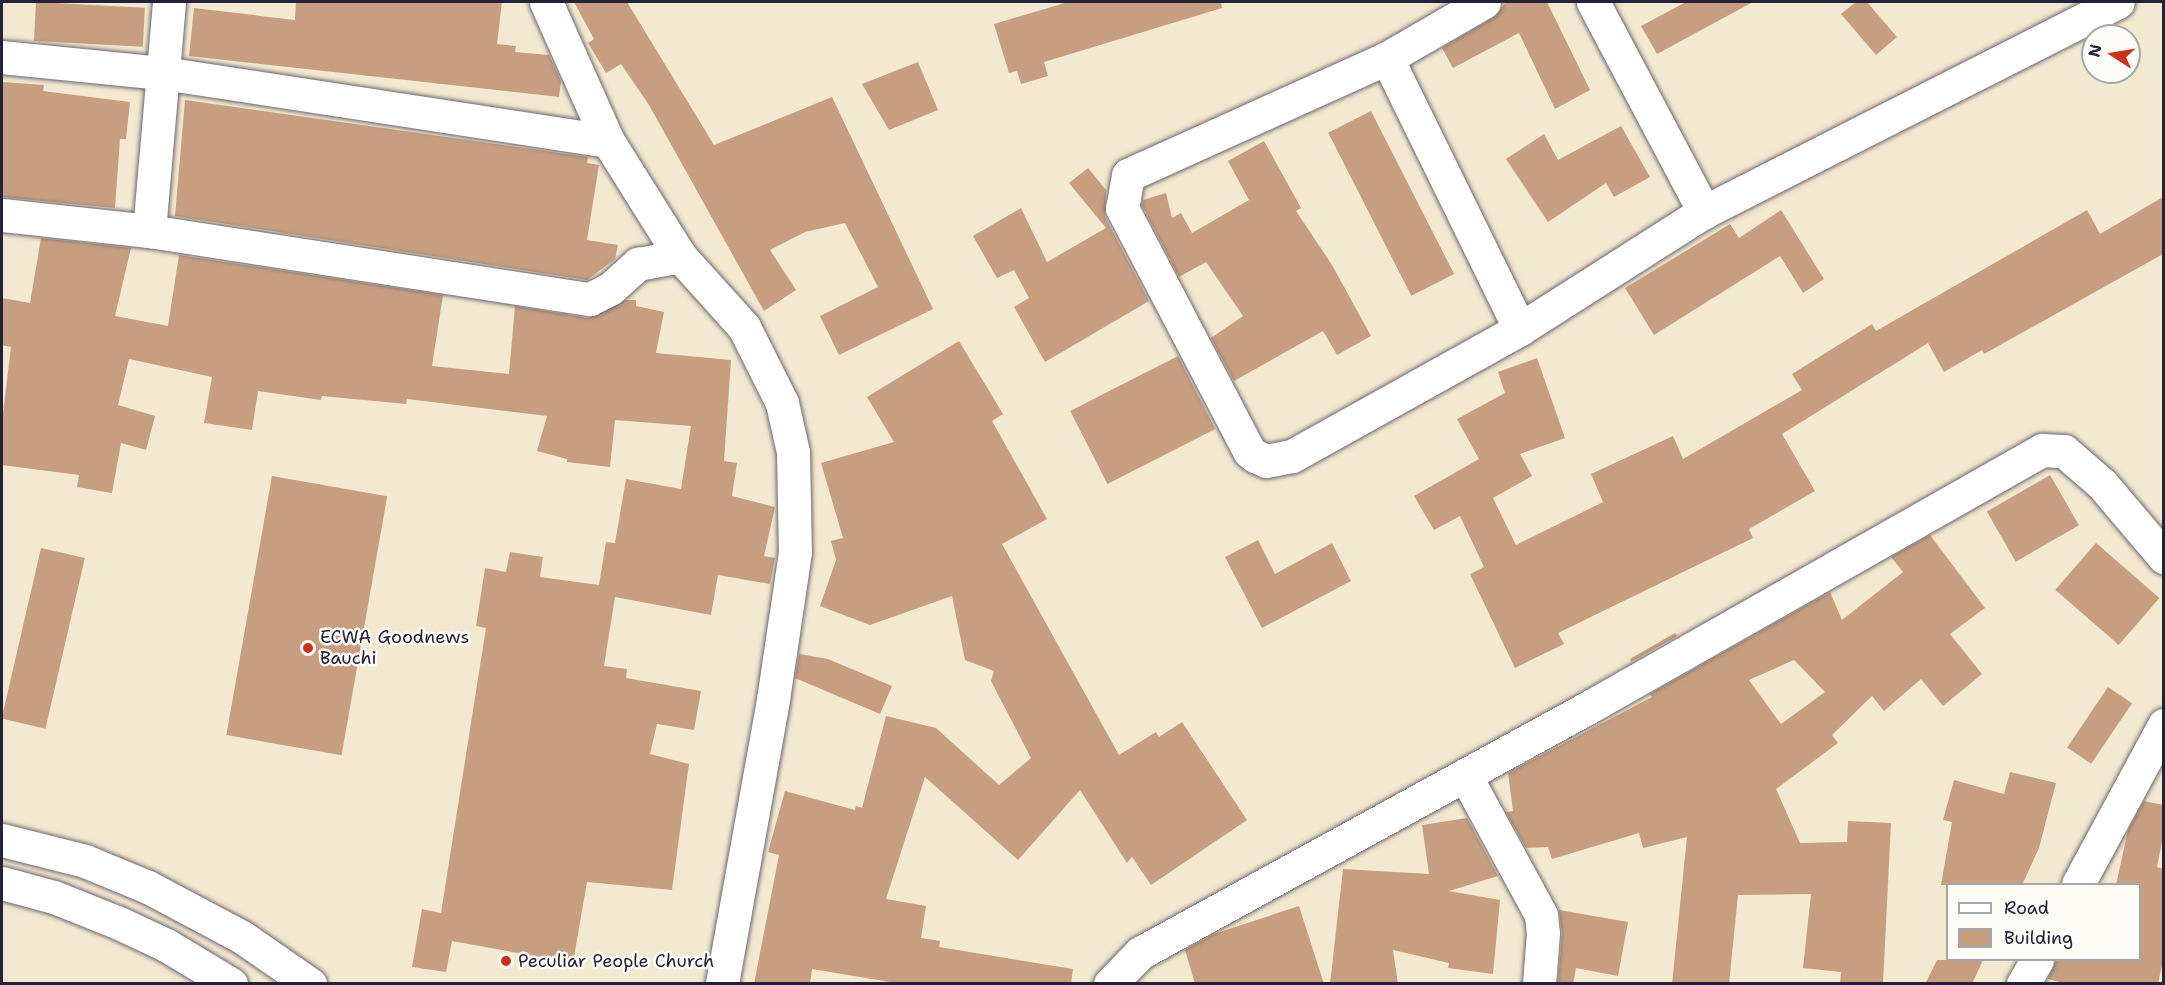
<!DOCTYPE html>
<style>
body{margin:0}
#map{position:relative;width:2165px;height:985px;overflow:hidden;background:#f3e8d0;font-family:"Shantell Sans",sans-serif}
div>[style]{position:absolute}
.building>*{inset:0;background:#c79f80;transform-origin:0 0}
.roads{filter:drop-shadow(0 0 2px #6b676f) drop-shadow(0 0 2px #6b676f)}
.minor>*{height:33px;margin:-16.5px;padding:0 16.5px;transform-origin:16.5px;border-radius:16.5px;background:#fff}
.dots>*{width:16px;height:16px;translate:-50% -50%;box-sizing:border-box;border:3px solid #fdfcf7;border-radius:50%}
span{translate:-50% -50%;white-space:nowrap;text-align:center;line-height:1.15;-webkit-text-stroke:5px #fdfcf7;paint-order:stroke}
.poi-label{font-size:18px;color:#22223b}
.left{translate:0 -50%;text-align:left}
.frame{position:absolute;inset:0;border:3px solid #22223b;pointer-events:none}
.legend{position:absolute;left:1946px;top:883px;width:195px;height:78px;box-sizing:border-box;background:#fdfcf7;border:2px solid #a5a5ac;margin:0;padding:8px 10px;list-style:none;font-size:18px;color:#22223b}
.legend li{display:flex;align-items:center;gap:12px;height:30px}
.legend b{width:30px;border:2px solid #a5a5ac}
.north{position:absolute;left:2081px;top:24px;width:60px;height:60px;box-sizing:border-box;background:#fdfcf7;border:2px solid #a5a5ac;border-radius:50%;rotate:282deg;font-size:16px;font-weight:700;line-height:24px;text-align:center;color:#22223b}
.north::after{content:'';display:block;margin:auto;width:21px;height:27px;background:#c8321e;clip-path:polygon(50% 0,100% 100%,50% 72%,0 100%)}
</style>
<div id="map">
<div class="building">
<i style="left:36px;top:2px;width:109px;height:39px;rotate:3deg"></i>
<i style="clip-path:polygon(296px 2px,502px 2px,497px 44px,516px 46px,515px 52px,549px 55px,561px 81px,559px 97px,189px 56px,194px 8px,295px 20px)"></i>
<i style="clip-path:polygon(574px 2px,627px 2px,714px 145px,832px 97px,933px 309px,839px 355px,820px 316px,878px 287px,845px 223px,805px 232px,770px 250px,796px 290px,764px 311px,649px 105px,621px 64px,606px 73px,588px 43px,594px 39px)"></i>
<i style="clip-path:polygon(1068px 2px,1221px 2px,1222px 8px,1044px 62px,1048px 76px,1021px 84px,1017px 71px,1009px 73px,994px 24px)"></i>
<i style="clip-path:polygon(1506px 2px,1547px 2px,1590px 90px,1555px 109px,1519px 33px,1453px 68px,1442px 48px,1493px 18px)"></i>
<i style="clip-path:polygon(1686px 2px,1753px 2px,1657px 54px,1641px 26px)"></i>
<i style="clip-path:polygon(1856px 2px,1867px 2px,1897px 37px,1876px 55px,1841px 14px)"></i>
<i style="clip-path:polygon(918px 62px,938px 110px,889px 130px,862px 84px)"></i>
<i style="clip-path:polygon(2px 82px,44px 85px,43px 91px,130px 102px,126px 139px,120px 139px,115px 208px,2px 197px)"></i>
<i style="clip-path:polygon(185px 100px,588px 157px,587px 163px,599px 165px,587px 240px,618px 245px,615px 259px,587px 280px,175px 216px)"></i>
<i style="left:1371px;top:111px;width:183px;height:48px;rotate:63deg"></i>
<i style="clip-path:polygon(1621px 126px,1650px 177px,1614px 197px,1606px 183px,1548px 222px,1506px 159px,1544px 134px,1558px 160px)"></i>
<i style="clip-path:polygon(1264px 141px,1301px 208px,1296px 211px,1332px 265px,1371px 336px,1337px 355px,1323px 331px,1234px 381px,1211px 338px,1243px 316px,1206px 262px,1179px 277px,1142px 205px,1143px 200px,1166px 193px,1172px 218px,1181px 213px,1192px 233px,1249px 200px,1228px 161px)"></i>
<i style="clip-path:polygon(1088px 168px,1106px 190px,1105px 217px,1149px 301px,1045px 362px,1014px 307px,1029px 298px,1014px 270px,997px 278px,973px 236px,1021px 208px,1047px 262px,1106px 228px,1069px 183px)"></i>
<i style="clip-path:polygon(2163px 197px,2163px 254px,1984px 354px,1982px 350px,1944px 372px,1928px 343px,1782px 434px,1815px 491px,1749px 529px,1753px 538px,1558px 633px,1564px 644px,1515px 668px,1470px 574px,1484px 567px,1460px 516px,1434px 530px,1414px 496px,1479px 459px,1457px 419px,1505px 393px,1498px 372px,1537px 358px,1565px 438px,1520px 454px,1532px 476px,1493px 498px,1516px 545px,1603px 502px,1591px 474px,1673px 436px,1683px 459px,1802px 390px,1792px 374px,1872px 324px,1876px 331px,2087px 210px,2100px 234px)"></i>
<i style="clip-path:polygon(1781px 210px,1824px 279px,1803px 293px,1780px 256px,1654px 335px,1625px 288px,1730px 224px,1739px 238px)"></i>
<i style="clip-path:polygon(41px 238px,131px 248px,115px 316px,168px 326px,179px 255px,443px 295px,432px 366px,509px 374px,515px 306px,588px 318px,626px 300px,636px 300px,636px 306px,664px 312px,656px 353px,731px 360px,724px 461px,737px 463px,732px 496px,775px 507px,764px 556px,775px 558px,770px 584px,718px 575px,711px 615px,615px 597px,604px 666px,627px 669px,626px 678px,701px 691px,694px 730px,657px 724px,650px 754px,689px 764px,672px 890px,587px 882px,573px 963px,452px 941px,446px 972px,412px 967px,422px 909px,441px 913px,486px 628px,476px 626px,485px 568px,506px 572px,510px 552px,543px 557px,540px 577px,599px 585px,606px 542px,615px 543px,626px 479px,681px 489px,691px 426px,615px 420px,610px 467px,567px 462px,567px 459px,537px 451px,547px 416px,407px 399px,406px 404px,322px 396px,321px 400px,258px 391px,252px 430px,204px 423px,212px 377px,129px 359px,118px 405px,155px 416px,146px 450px,121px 443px,112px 493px,77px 487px,79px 475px,2px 465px,2px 421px,11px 347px,2px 345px,2px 298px,30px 303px)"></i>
<i style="clip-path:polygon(959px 341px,1003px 414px,992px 421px,1047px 519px,1002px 544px,1119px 755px,1156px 732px,1159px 737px,1182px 722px,1247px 820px,1151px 885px,1132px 857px,1127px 863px,1080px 790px,1018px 860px,925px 777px,886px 899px,926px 906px,921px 938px,940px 941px,939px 947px,1073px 969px,1071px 984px,902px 984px,812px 969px,810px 984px,754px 984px,779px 855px,768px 852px,785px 791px,855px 810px,856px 806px,862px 808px,886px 716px,936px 728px,999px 785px,1031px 758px,991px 681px,994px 671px,965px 660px,952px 596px,870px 625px,820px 606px,836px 560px,831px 541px,843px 538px,821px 463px,894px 442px,867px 397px)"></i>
<i style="left:1178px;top:356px;width:82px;height:121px;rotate:63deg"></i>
<i style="left:2050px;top:475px;width:58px;height:73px;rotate:60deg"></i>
<i style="left:272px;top:476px;width:117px;height:263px;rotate:10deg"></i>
<i style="clip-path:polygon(evenodd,1930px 535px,1985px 608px,1950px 634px,1982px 674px,1943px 706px,1921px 679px,1884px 711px,1872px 696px,1832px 735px,1838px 743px,1776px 789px,1800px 843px,1847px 842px,1848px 821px,1891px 823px,1883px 984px,1840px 984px,1841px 972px,1803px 968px,1811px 894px,1738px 895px,1729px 984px,1672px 984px,1687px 837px,1643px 848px,1639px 833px,1552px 859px,1548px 847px,1526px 848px,1506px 812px,1513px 811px,1508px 773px,1652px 697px,1650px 694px,1830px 592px,1842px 620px,1903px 572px,1891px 557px,1930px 535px,1794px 660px,1825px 692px,1781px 724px,1749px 680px,1794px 660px)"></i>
<i style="clip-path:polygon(1258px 540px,1275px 574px,1332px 543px,1351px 581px,1262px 628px,1225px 557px)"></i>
<i style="left:2096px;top:543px;width:84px;height:62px;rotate:41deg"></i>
<i style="left:41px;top:548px;width:45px;height:175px;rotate:13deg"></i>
<i style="clip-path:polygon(1675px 633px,1677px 636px,1631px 662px,1630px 659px)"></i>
<i style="clip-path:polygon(799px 654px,828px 659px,892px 686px,880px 714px,795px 678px)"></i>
<i style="left:2108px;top:687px;width:29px;height:73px;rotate:34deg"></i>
<i style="clip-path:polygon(2010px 772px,2056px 783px,2039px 848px,2022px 885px,1941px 885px,1952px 822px,1943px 820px,1954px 780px,2004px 794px)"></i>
<i style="clip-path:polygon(2144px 801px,2163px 805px,2163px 837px,2157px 867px,2163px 869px,2163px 960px,2158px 984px,2067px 984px,2048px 979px,2056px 960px,2139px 960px,2139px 885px,2116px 885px,2128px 830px)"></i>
<i style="clip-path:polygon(1467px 818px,1498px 876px,1449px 891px,1500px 900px,1493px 974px,1448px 968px,1449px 963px,1393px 950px,1398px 984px,1330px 984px,1343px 869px,1429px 874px,1422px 825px)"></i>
<i style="clip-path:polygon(1299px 906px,1324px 984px,1195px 984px,1185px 950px,1214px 934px)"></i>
<i style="clip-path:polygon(1559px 910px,1628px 922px,1618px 976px,1576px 968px,1573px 984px,1558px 984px,1562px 934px)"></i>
<i style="clip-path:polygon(1937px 960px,1983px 960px,1972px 984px,1925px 984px)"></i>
</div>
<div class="roads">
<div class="minor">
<i style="left:546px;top:2px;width:152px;rotate:66deg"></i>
<i style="left:608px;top:141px;width:136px;rotate:57.9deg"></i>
<i style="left:680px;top:256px;width:96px;rotate:48deg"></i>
<i style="left:744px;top:327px;width:85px;rotate:63.4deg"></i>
<i style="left:782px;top:403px;width:50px;rotate:77.3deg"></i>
<i style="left:793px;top:452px;width:100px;rotate:88.9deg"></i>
<i style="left:795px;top:552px;width:150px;rotate:98.5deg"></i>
<i style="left:773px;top:700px;width:289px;rotate:100.2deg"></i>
<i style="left:1484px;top:2px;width:112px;rotate:150deg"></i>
<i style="left:1387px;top:58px;width:284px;rotate:155.7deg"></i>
<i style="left:1128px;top:175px;width:34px;rotate:100deg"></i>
<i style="left:1122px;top:208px;width:274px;rotate:62.4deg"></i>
<i style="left:1249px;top:451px;width:8px;rotate:40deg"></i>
<i style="left:1255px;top:456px;width:12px;rotate:24deg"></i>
<i style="left:1266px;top:461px;width:26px;rotate:-11deg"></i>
<i style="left:1292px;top:456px;width:261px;rotate:-29.1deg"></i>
<i style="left:1520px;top:329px;width:218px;rotate:-32.5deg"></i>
<i style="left:1704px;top:212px;width:464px;rotate:-26.9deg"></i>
<i style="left:1593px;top:2px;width:238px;rotate:62.1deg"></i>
<i style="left:2px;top:57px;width:162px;rotate:5.7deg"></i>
<i style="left:163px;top:73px;width:450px;rotate:8.7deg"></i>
<i style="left:1387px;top:58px;width:302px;rotate:63.9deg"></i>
<i style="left:2px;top:215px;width:148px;rotate:6.2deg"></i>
<i style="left:149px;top:231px;width:446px;rotate:8.8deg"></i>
<i style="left:590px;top:299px;width:22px;rotate:-27deg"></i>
<i style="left:610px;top:289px;width:38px;rotate:-42deg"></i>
<i style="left:638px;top:264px;width:43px;rotate:-10.8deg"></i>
<i style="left:149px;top:231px;width:230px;rotate:-85deg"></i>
<i style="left:1465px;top:775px;width:159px;rotate:61.5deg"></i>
<i style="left:1541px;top:915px;width:18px;rotate:84deg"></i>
<i style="left:1543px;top:933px;width:51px;rotate:94.5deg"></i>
<i style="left:2px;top:840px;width:86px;rotate:14.2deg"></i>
<i style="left:85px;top:861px;width:68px;rotate:22.4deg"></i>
<i style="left:148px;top:887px;width:106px;rotate:28deg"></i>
<i style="left:242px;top:937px;width:83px;rotate:34.7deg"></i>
<i style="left:2px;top:883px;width:54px;rotate:15.1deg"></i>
<i style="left:54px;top:897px;width:70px;rotate:21.8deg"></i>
<i style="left:119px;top:923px;width:52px;rotate:25.1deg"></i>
<i style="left:166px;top:945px;width:76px;rotate:31deg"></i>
<i style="left:2078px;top:884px;width:181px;rotate:-61.6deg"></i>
<i style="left:1110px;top:984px;width:43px;rotate:-45.9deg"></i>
<i style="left:1140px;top:953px;width:514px;rotate:-28.71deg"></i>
<i style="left:1591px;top:706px;width:519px;rotate:-29.58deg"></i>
<i style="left:2042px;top:450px;width:22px;rotate:3deg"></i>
<i style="left:2064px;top:451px;width:50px;rotate:41deg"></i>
<i style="left:2102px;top:484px;width:96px;rotate:49.7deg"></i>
<i style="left:2023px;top:984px;width:28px;rotate:-60deg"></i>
</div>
</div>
<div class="dots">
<i style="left:308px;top:648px;background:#c8321e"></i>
<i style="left:506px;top:961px;background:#c8321e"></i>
</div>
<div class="poi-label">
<span class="left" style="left:320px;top:648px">ECWA Goodnews<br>Bauchi</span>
<span class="left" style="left:518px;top:961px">Peculiar People Church</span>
</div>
<div class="frame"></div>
<ul class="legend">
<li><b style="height:8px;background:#fff"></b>Road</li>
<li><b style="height:16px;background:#c79f80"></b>Building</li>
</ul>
<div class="north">N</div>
</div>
